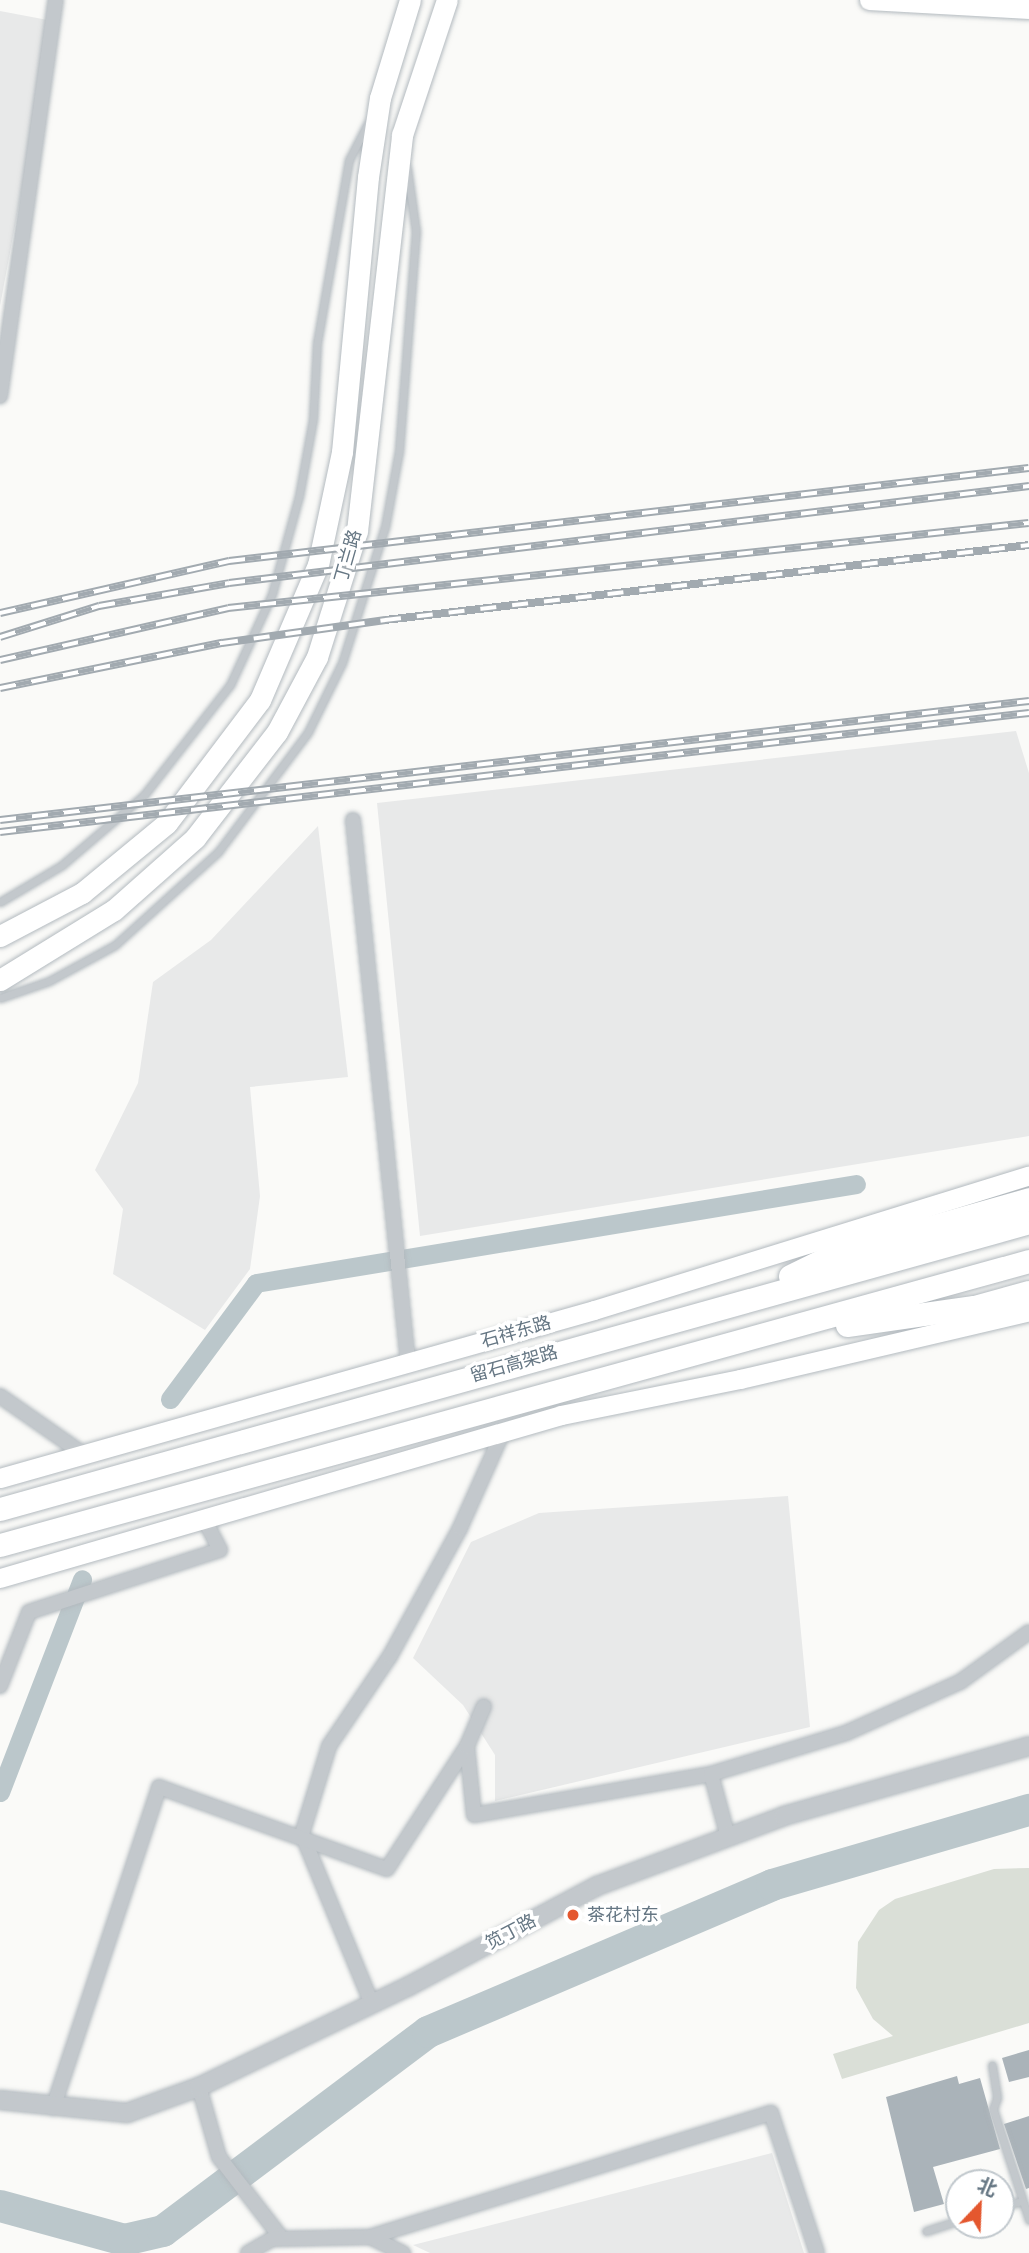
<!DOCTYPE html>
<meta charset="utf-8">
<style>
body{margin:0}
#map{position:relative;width:1029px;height:2253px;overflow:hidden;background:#fafaf8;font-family:"Titillium Web","Noto Sans SC",sans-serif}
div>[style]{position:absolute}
.built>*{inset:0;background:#e8e9e9}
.green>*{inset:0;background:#dadfd7}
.canal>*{height:19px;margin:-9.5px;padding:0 9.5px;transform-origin:9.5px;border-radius:9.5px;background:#bbc7cb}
.river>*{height:32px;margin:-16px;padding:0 16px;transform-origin:16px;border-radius:16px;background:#bbc7cb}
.building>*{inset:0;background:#aab3b9}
.roads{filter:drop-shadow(0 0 2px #b3babf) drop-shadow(0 0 2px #b3babf)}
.service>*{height:7px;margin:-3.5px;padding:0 3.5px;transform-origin:3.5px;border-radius:3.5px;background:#c3c8cc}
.minor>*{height:14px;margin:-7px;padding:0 7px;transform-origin:7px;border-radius:7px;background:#c3c8cc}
.tertiary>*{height:18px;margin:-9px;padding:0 9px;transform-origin:9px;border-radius:9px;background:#c3c8cc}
.secondary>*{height:19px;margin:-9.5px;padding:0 9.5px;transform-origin:9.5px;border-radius:9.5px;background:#fff}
.primary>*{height:21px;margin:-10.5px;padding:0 10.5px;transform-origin:10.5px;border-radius:10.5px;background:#fff}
.trunk>*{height:23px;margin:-11.5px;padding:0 11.5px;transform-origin:11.5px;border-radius:11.5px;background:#fff}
.rail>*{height:8px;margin-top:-4px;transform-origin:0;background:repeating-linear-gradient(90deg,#fff 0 16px,#a2aab0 0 32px);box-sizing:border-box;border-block:2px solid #a2aab0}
.dots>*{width:19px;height:19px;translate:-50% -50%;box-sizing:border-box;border:4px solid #fff;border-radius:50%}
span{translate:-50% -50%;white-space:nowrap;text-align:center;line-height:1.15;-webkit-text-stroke:7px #fff;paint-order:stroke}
.street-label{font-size:18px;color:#657683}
.poi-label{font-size:18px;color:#657683}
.left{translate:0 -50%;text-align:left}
.north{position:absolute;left:945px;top:2169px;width:70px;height:70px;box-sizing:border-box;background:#fff;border:2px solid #c1c8cd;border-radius:50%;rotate:23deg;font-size:19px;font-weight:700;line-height:28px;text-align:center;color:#657683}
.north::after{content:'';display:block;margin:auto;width:24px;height:32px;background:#e4572e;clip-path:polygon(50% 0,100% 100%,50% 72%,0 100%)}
</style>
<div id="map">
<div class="built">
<i style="clip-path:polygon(0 11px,53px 21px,0 306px)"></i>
<i style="clip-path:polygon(1016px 731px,1029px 773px,1029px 1136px,420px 1236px,377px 803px)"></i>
<i style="clip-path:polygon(318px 826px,348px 1077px,250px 1087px,260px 1196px,250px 1269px,205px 1330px,113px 1274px,123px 1209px,95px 1170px,138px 1083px,153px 982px,211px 940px)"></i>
<i style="clip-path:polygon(788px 1496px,810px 1727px,495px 1801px,495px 1755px,463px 1705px,413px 1658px,471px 1542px,539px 1513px)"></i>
<i style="clip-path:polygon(772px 2153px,804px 2253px,430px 2253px,413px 2245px)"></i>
</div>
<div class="green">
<i style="clip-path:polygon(1029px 1868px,1029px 2023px,842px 2079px,833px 2054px,893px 2036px,873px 2019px,856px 1988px,858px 1942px,879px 1910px,895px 1899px,994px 1869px)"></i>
</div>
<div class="canal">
<i style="left:170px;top:1399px;width:144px;rotate:-53.4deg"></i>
<i style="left:256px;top:1283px;width:608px;rotate:-9.37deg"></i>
<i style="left:0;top:1792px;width:228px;rotate:-68.9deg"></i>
</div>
<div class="river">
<i style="left:0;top:2206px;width:129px;rotate:15.3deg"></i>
<i style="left:124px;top:2240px;width:40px;rotate:-13deg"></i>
<i style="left:163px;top:2231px;width:331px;rotate:-36.9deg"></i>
<i style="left:428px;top:2032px;width:374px;rotate:-23.1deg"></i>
<i style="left:772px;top:1885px;width:268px;rotate:-16.3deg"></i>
</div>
<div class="building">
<i style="clip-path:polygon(1029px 2050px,1029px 2077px,1009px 2082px,1002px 2058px)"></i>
<i style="clip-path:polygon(957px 2076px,959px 2084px,980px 2078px,1000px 2149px,933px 2167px,944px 2204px,914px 2212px,886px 2097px)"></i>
<i style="clip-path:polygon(1029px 2116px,1029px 2188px,1026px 2189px,1004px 2124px)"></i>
</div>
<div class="roads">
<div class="service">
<i style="left:0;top:902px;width:72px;rotate:-30.8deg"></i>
<i style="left:62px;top:865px;width:108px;rotate:-40.5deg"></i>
<i style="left:144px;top:795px;width:140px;rotate:-52deg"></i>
<i style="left:230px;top:685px;width:100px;rotate:-65.2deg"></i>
<i style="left:272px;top:594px;width:102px;rotate:-74.6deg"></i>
<i style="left:299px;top:496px;width:78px;rotate:-79.7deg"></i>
<i style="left:313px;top:419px;width:76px;rotate:-87deg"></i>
<i style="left:317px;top:343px;width:186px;rotate:-80.1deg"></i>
<i style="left:349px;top:160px;width:44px;rotate:-62.9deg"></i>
<i style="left:0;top:998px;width:52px;rotate:-19.1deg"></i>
<i style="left:49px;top:981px;width:75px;rotate:-28.6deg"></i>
<i style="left:115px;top:945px;width:139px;rotate:-42.1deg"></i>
<i style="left:218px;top:852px;width:150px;rotate:-53.1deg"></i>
<i style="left:308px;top:732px;width:77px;rotate:-63.8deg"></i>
<i style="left:342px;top:663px;width:143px;rotate:-72.5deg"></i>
<i style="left:385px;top:527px;width:77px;rotate:-79.6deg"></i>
<i style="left:399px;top:451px;width:220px;rotate:-85.6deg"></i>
<i style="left:416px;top:232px;width:65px;rotate:-98deg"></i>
<i style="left:992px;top:2065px;width:33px;rotate:81deg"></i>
<i style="left:997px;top:2098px;width:12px;rotate:110deg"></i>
<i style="left:993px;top:2109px;width:117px;rotate:72deg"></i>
<i style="left:1001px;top:2207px;width:22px;rotate:-16deg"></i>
<i style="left:926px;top:2231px;width:35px;rotate:-18deg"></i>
</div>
<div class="minor">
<i style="left:0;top:396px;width:400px;rotate:-82deg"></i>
<i style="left:353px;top:820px;width:545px;rotate:84.21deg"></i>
<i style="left:0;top:1396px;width:101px;rotate:34.9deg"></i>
<i style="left:0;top:1686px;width:79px;rotate:-68.6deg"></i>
<i style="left:29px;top:1612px;width:201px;rotate:-18deg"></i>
<i style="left:220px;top:1550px;width:33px;rotate:-117deg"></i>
<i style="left:467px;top:1746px;width:69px;rotate:84.2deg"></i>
<i style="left:474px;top:1815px;width:241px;rotate:-9.8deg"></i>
<i style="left:711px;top:1774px;width:65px;rotate:74.9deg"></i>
<i style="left:711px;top:1774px;width:141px;rotate:-16.9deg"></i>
<i style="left:846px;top:1733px;width:125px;rotate:-24.1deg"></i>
<i style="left:960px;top:1682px;width:85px;rotate:-35.9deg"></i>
<i style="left:372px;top:2004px;width:184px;rotate:-112.4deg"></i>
<i style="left:302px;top:1834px;width:92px;rotate:-72.9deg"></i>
<i style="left:329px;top:1746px;width:109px;rotate:-55.9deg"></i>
<i style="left:390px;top:1656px;width:146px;rotate:-61.3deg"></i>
<i style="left:460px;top:1528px;width:105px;rotate:-65.9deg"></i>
<i style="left:199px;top:2087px;width:73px;rotate:74.1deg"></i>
<i style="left:219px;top:2157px;width:98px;rotate:52.4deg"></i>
<i style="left:279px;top:2235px;width:36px;rotate:150deg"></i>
<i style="left:53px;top:2108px;width:338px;rotate:-71.7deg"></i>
<i style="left:159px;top:1787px;width:242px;rotate:19.8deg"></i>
<i style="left:387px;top:1869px;width:147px;rotate:-57deg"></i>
<i style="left:467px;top:1746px;width:43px;rotate:-67deg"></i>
<i style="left:370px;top:2237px;width:37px;rotate:26deg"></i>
<i style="left:273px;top:2239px;width:97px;rotate:-1.2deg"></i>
<i style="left:370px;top:2237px;width:420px;rotate:-17.2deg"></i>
<i style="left:771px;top:2113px;width:147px;rotate:71.8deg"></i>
</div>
<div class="tertiary">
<i style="left:0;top:2100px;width:128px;rotate:5.8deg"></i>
<i style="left:127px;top:2113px;width:77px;rotate:-19.9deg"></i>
<i style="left:199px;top:2087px;width:233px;rotate:-25.7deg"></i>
<i style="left:409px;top:1986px;width:213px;rotate:-28deg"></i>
<i style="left:597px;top:1886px;width:200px;rotate:-20.5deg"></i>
<i style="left:784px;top:1816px;width:255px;rotate:-15.9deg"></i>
</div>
<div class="secondary">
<i style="left:869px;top:0;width:160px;rotate:3.2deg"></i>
<i style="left:0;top:1478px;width:617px;rotate:-15.79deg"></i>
<i style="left:594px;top:1310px;width:455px;rotate:-17.2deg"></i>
<i style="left:0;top:1578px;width:584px;rotate:-16.2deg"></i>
<i style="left:561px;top:1415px;width:183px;rotate:-11.4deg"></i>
<i style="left:740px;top:1379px;width:297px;rotate:-13.2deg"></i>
</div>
<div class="primary">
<i style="left:0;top:936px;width:93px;rotate:-27.7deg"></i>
<i style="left:82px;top:893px;width:110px;rotate:-39.5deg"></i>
<i style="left:167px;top:823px;width:154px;rotate:-52.9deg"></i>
<i style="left:260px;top:700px;width:147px;rotate:-66.8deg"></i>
<i style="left:318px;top:565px;width:116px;rotate:-78deg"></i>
<i style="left:342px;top:452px;width:276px;rotate:-84.6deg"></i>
<i style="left:368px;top:177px;width:80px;rotate:-81.4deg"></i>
<i style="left:380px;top:98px;width:102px;rotate:-73deg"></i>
<i style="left:0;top:980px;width:134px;rotate:-31.6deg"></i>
<i style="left:114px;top:910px;width:108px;rotate:-41.6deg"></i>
<i style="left:195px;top:838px;width:134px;rotate:-52.3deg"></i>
<i style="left:277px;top:732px;width:85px;rotate:-61.9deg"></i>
<i style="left:317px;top:657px;width:132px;rotate:-72.4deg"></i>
<i style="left:357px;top:531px;width:399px;rotate:-83.5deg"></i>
<i style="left:402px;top:135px;width:142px;rotate:-71.6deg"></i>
</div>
<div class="trunk">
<i style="left:790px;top:1276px;width:50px;rotate:-26.1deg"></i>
<i style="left:835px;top:1254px;width:202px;rotate:-15.8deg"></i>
<i style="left:847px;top:1325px;width:128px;rotate:-8.1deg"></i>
<i style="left:974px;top:1307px;width:57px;rotate:-15.3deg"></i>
<i style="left:0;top:1509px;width:1068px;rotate:-15.58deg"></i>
<i style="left:0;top:1545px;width:1067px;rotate:-15.43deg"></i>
</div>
</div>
<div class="rail">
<i style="left:0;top:613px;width:235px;rotate:-12.8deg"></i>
<i style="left:229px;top:561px;width:805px;rotate:-6.63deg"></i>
<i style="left:0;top:637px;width:104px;rotate:-17.4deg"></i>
<i style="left:99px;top:606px;width:132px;rotate:-10deg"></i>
<i style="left:229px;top:583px;width:806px;rotate:-6.91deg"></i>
<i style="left:0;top:660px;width:234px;rotate:-12.8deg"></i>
<i style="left:228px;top:608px;width:805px;rotate:-6.06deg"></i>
<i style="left:0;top:688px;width:227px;rotate:-11.5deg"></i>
<i style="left:222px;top:643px;width:165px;rotate:-8deg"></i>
<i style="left:385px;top:620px;width:648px;rotate:-6.64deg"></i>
<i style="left:0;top:820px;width:1036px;rotate:-6.6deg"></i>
<i style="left:0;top:832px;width:1036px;rotate:-6.6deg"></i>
</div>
<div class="dots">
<i style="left:573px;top:1915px;background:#e4572e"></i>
</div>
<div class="street-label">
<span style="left:348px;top:556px;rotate:-74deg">丁兰路</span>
<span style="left:516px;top:1332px;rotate:-16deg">石祥东路</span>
<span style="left:514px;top:1364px;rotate:-16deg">留石高架路</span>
<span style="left:511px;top:1932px;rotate:-28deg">笕丁路</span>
</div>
<div class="poi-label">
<span class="left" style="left:587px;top:1915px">茶花村东</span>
</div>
<div class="north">北</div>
</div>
